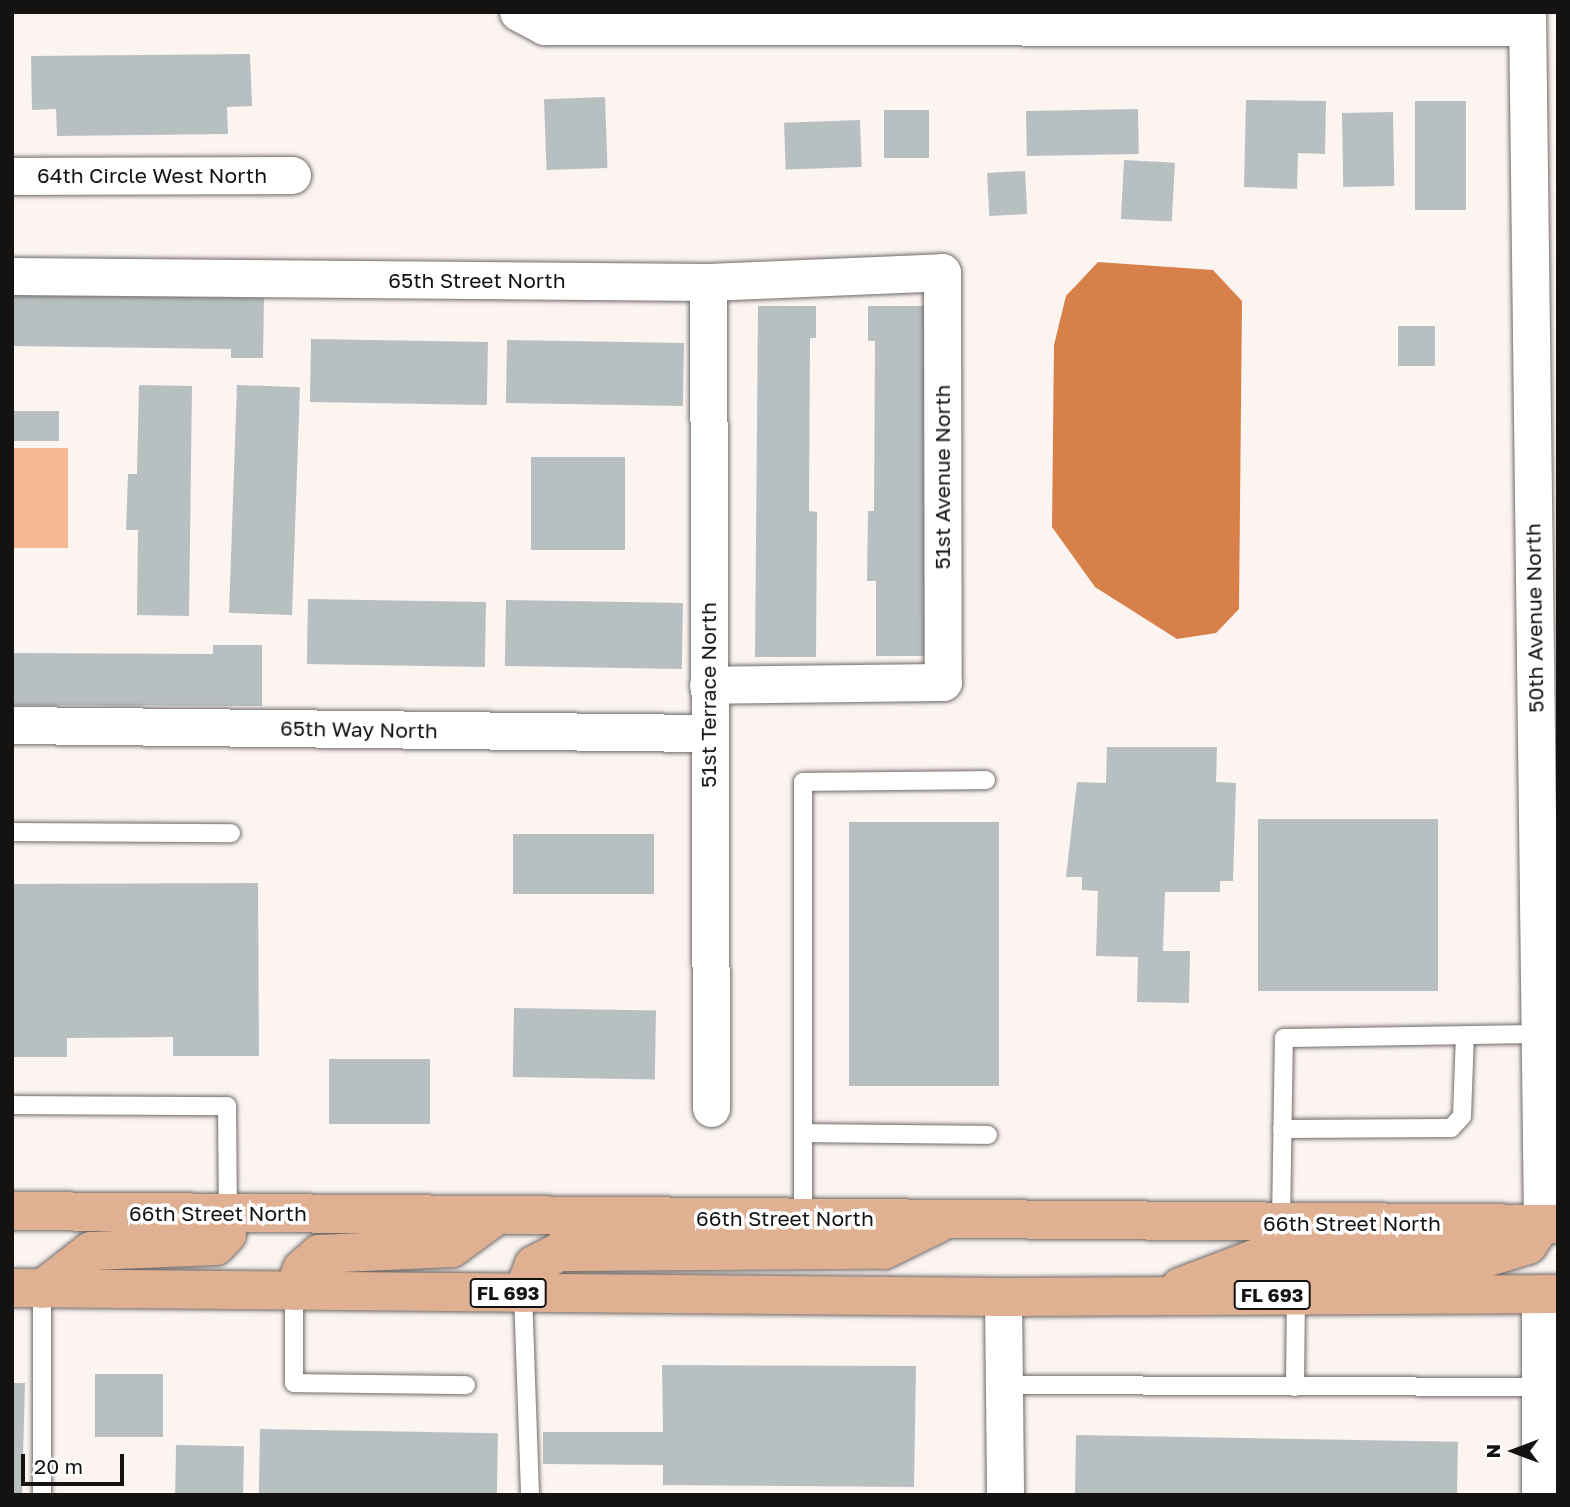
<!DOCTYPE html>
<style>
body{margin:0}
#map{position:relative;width:1570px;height:1507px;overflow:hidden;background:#fbf4f1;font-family:"Golos Text",sans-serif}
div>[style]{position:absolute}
.green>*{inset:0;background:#f6b792;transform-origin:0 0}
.water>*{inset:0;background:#d88049}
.building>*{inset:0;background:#b8bfc0;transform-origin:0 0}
.roads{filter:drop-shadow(0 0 2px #706b68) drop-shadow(0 0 2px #706b68)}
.lane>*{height:18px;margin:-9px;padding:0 9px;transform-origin:9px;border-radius:9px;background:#fff}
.street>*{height:37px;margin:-18.5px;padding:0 18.5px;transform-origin:18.5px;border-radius:18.5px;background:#fff}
.primary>*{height:38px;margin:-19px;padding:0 19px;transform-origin:19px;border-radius:19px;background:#e0b093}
span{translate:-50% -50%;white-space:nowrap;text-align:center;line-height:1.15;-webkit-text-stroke:7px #fff;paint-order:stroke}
.shield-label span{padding:2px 5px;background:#fff;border:2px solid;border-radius:5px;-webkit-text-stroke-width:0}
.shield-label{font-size:19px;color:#151312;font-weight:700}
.street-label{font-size:21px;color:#151312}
.frame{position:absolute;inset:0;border:14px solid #151312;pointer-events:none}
.north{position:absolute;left:1479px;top:1416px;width:70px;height:70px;-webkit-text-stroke:5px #fff;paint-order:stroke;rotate:270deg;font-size:19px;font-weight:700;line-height:28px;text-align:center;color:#151312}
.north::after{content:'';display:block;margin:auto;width:24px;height:32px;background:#151312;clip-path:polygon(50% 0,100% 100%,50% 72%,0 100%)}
.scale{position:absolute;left:21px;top:1454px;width:103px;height:32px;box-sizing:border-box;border:4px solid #151312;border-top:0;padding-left:9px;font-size:21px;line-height:24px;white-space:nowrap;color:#151312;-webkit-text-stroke:5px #fff;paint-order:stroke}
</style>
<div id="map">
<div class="green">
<i style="left:12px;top:448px;width:56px;height:100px"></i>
</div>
<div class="water">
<i style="clip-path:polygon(1098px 262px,1213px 270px,1242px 301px,1239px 609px,1216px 633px,1177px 639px,1095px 587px,1052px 527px,1054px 345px,1066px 296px)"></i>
</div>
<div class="building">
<i style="clip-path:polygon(250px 54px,252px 106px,227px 107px,228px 134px,57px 136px,56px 109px,32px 110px,31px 56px)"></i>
<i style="left:605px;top:97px;width:71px;height:61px;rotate:88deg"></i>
<i style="clip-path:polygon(1246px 100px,1326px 101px,1325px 154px,1298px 153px,1297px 189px,1244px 187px)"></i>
<i style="left:1415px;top:101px;width:51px;height:109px"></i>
<i style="left:1138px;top:109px;width:45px;height:112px;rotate:89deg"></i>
<i style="left:884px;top:110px;width:45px;height:48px"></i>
<i style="left:1393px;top:112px;width:74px;height:51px;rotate:89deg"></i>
<i style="left:860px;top:120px;width:47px;height:76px;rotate:88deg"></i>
<i style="left:1124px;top:160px;width:51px;height:59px;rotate:3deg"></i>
<i style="left:1025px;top:171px;width:43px;height:38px;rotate:87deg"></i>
<i style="clip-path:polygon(12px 295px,264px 298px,263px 358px,231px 358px,231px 349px,12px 346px)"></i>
<i style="clip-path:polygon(758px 306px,816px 306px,816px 338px,810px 338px,809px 511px,817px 512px,816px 657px,755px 657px)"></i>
<i style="clip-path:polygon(868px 306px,928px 306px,927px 656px,876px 656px,876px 581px,867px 581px,868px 511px,874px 511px,875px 341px,868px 341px)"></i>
<i style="left:1398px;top:326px;width:37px;height:40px"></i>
<i style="left:311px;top:339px;width:177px;height:63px;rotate:1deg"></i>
<i style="left:507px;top:340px;width:177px;height:63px;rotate:1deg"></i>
<i style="clip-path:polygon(139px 385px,192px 386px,189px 616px,137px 615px,138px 530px,126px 530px,128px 474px,137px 474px)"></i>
<i style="left:237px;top:385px;width:63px;height:228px;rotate:2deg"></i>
<i style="left:12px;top:411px;width:47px;height:30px"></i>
<i style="left:531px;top:457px;width:94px;height:93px"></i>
<i style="left:308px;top:599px;width:178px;height:65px;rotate:1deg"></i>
<i style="left:506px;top:600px;width:177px;height:66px;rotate:1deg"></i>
<i style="clip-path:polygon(213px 645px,262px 645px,262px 706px,12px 705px,12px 653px,213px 654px)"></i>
<i style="clip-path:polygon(1107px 747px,1217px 747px,1216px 782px,1236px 783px,1233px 881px,1220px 881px,1220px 892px,1165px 892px,1163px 951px,1190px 951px,1189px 1003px,1137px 1002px,1138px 957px,1096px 956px,1098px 891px,1082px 890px,1082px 877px,1066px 877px,1077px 782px,1106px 783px)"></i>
<i style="left:1258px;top:819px;width:180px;height:172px"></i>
<i style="left:849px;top:822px;width:150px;height:264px"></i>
<i style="left:513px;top:834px;width:141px;height:60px"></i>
<i style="clip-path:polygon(258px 883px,259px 1056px,173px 1056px,173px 1037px,67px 1038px,67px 1057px,12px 1057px,12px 884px)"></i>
<i style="left:514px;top:1008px;width:142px;height:69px;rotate:1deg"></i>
<i style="left:329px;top:1059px;width:101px;height:65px"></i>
<i style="clip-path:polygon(662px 1365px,916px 1366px,914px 1487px,663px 1485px,663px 1465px,543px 1464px,543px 1432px,663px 1432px)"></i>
<i style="left:163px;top:1374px;width:63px;height:68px;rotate:90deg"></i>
<i style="clip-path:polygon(12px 1383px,25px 1383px,22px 1495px,12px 1495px)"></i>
<i style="left:260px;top:1429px;width:238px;height:66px;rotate:1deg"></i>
<i style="left:1076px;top:1435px;width:382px;height:60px;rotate:1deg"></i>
<i style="left:176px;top:1445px;width:68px;height:48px;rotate:1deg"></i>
</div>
<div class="roads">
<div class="lane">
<i style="left:12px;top:832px;width:219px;rotate:0.3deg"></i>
<i style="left:12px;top:1105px;width:215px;rotate:0.3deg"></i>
<i style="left:227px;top:1106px;width:107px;rotate:89.5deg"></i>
<i style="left:1282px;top:1129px;width:169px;rotate:-0.3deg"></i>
<i style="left:1451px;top:1128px;width:16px;rotate:-47deg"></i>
<i style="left:1462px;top:1116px;width:81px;rotate:-87.9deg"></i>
<i style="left:805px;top:1133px;width:183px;rotate:0.6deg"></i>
<i style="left:803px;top:1218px;width:436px;rotate:-90deg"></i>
<i style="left:803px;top:782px;width:183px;rotate:-0.6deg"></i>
<i style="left:1281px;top:1222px;width:184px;rotate:-89.1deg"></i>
<i style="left:1284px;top:1038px;width:255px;rotate:-0.9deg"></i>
<i style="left:42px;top:1289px;width:206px;rotate:90deg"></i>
<i style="left:294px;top:1291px;width:92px;rotate:90deg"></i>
<i style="left:294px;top:1383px;width:172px;rotate:0.7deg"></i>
<i style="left:523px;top:1293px;width:202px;rotate:88deg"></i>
<i style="left:1003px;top:1385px;width:537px;rotate:0.21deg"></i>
<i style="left:1295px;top:1387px;width:92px;rotate:-89.4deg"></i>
</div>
<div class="street">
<i style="left:518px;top:12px;width:30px;rotate:28deg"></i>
<i style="left:544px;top:26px;width:983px;rotate:0.06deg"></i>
<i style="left:1527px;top:12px;width:1212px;rotate:89.29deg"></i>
<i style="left:12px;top:176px;width:280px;rotate:-0.2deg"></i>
<i style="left:12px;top:276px;width:696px;rotate:0.49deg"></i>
<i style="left:708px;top:282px;width:234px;rotate:-2.4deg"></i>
<i style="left:942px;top:272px;width:410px;rotate:89.9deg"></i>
<i style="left:943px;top:682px;width:235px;rotate:179.3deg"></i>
<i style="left:708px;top:282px;width:826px;rotate:89.79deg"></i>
<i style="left:12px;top:725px;width:695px;rotate:0.66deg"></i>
<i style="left:1003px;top:1297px;width:198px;rotate:89.4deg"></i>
<i style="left:1540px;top:1495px;width:201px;rotate:-90deg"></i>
</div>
<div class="primary">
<i style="left:12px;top:1211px;width:1546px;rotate:0.48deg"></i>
<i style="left:1180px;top:1287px;width:79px;rotate:-20.7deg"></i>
<i style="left:1254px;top:1259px;width:231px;rotate:-0.2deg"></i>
<i style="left:1485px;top:1258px;width:45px;rotate:-16.8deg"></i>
<i style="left:1528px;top:1245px;width:25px;rotate:-56deg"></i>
<i style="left:12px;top:1288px;width:991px;rotate:0.52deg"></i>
<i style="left:1003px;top:1297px;width:555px;rotate:-0.31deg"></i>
<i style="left:42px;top:1289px;width:62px;rotate:-37.8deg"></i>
<i style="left:91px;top:1251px;width:125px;rotate:-2.3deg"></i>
<i style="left:216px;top:1246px;width:16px;rotate:-47deg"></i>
<i style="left:227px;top:1234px;width:21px;rotate:-87deg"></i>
<i style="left:294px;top:1291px;width:23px;rotate:-70deg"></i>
<i style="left:302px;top:1269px;width:23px;rotate:-41deg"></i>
<i style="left:319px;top:1254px;width:133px;rotate:-2.6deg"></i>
<i style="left:452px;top:1248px;width:56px;rotate:-36.3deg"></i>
<i style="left:523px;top:1293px;width:30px;rotate:-69deg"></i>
<i style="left:534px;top:1265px;width:28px;rotate:-27deg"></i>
<i style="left:559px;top:1252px;width:325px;rotate:-0.4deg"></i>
<i style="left:884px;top:1250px;width:61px;rotate:-26.1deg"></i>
</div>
</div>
<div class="shield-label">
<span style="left:508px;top:1293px">FL 693</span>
<span style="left:1272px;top:1295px">FL 693</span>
</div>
<div class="street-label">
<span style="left:152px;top:175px">64th Circle West North</span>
<span style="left:477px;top:280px">65th Street North</span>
<span style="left:942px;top:477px;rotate:-90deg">51st Avenue North</span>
<span style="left:1534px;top:618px;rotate:-91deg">50th Avenue North</span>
<span style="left:708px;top:695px;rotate:-90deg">51st Terrace North</span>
<span style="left:359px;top:729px;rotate:1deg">65th Way North</span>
<span style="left:218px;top:1213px">66th Street North</span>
<span style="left:785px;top:1218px">66th Street North</span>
<span style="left:1352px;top:1223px">66th Street North</span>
</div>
<div class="frame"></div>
<div class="north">N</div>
<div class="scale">20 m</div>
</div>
